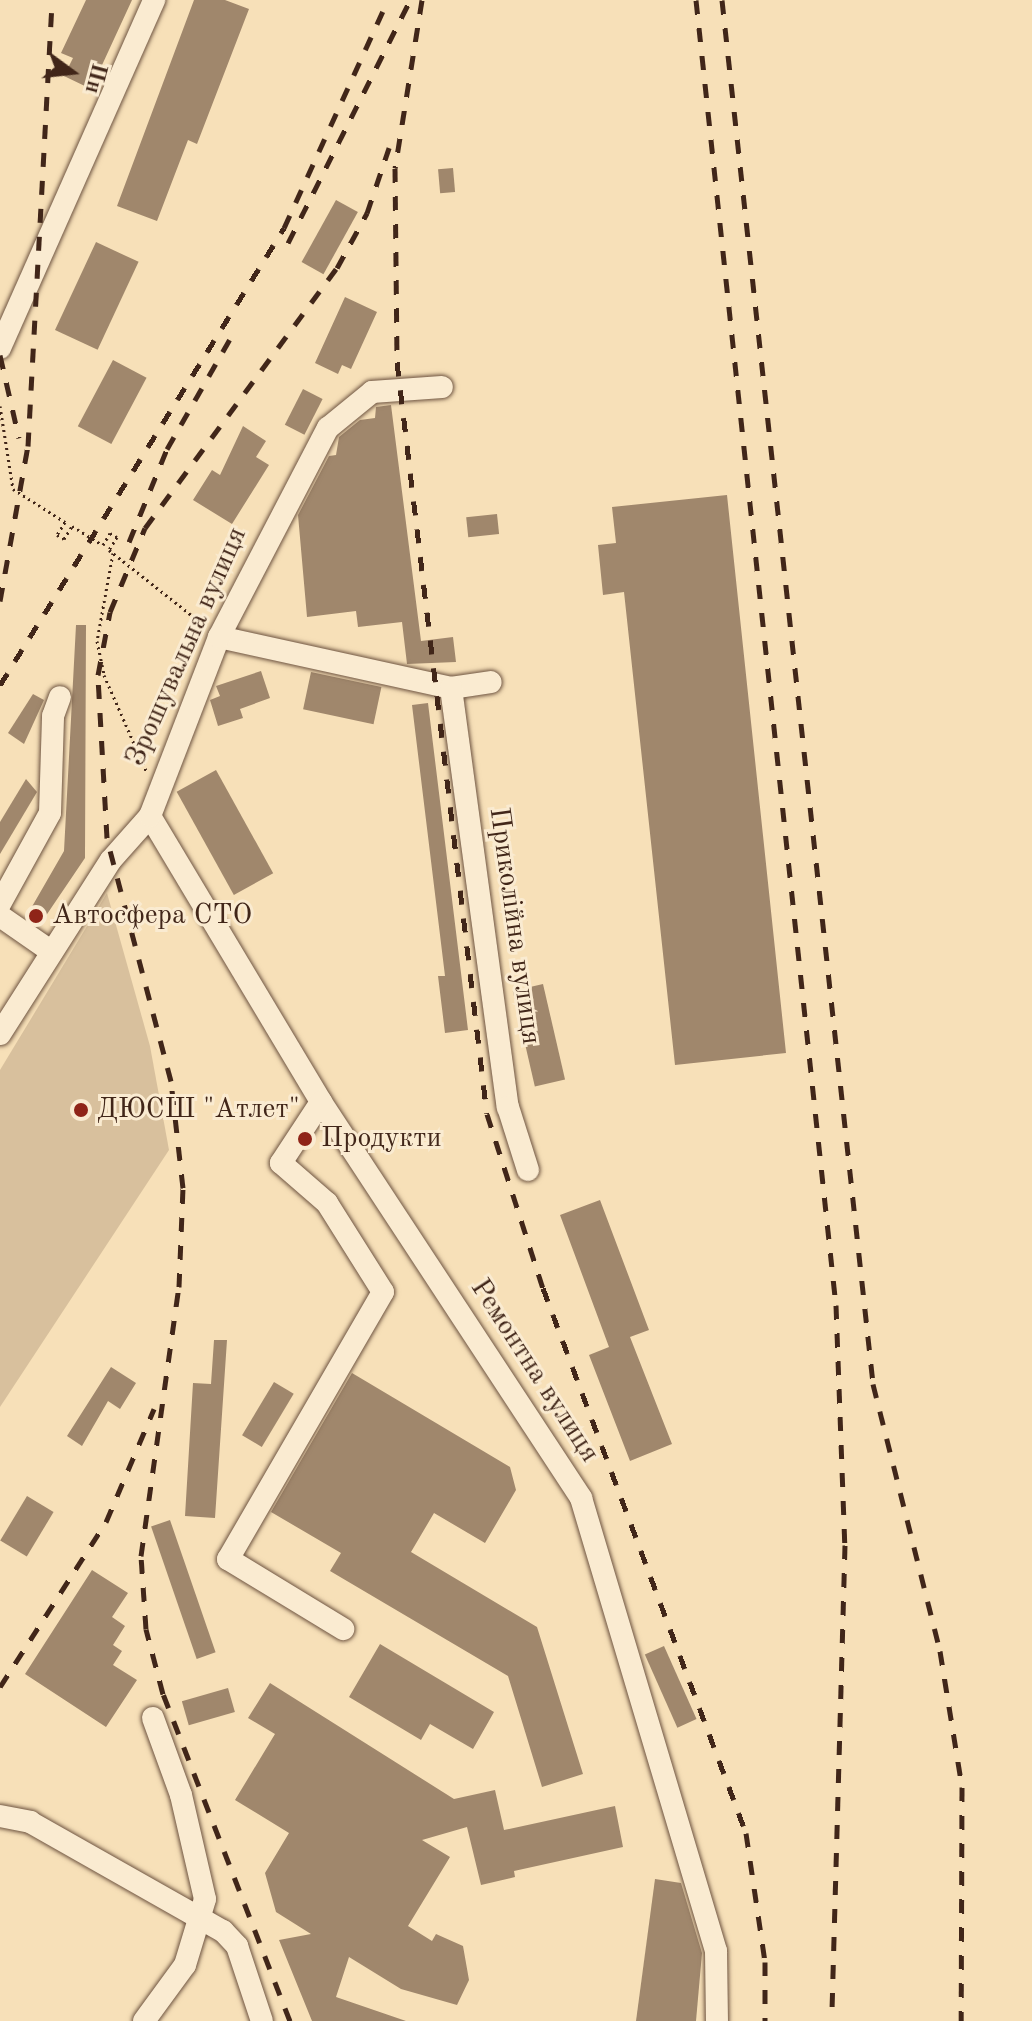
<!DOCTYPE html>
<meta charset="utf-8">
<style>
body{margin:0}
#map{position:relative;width:1032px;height:2021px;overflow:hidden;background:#f7e0b8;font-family:"Old Standard TT",serif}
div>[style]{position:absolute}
.green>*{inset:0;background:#d8c09d}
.building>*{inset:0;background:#a0876c;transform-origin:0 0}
.path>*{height:3px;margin-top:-1.5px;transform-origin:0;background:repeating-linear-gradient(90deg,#412619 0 2px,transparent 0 6px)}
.roads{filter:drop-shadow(0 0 2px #6e5441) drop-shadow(0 0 2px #6e5441)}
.minor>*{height:22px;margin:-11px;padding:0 11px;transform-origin:11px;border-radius:11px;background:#faebd1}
.rail>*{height:5px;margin-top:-2.5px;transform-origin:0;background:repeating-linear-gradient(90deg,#412619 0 14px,transparent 0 28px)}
.dots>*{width:22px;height:22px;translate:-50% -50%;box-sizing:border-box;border:4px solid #faebd1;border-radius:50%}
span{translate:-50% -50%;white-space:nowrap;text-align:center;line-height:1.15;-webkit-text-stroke:6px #faebd1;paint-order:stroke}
.street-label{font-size:28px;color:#412619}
.poi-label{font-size:28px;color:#412619}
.left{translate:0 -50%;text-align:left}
.north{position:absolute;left:32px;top:32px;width:80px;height:80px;-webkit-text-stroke:6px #faebd1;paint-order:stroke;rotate:105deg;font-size:22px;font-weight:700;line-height:32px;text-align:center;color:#412619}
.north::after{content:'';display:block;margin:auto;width:28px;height:36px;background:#412619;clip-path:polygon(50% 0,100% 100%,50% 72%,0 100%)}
</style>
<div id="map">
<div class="green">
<i style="clip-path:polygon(107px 893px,150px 1046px,169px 1150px,0 1407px,0 1070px)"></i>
</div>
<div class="building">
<i style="clip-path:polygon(86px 0,132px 0,91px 89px,64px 76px,73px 58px,61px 53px)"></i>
<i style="clip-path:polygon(194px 0,225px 0,249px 9px,197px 144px,188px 140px,157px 221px,117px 206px)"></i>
<i style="left:453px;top:168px;width:24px;height:15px;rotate:85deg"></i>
<i style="left:336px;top:200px;width:25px;height:71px;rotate:29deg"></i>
<i style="left:96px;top:242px;width:47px;height:97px;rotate:25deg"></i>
<i style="clip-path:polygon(345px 297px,377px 312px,351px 369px,342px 365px,338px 374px,315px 363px)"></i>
<i style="left:113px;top:360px;width:38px;height:75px;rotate:28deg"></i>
<i style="left:303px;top:389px;width:22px;height:40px;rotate:27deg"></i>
<i style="clip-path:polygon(391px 405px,421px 641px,453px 637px,456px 662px,407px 664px,402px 622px,358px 627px,356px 611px,307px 617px,298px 515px,329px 456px,336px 455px,339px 437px,360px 420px,375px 418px,376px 407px)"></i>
<i style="clip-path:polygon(243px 426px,266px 441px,256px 457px,269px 465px,232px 524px,193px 500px,212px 470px,220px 475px)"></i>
<i style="clip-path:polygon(727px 495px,786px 1053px,675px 1065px,624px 592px,603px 595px,598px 545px,616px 543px,612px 507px)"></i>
<i style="left:497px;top:514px;width:20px;height:31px;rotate:84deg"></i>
<i style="clip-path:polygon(76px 625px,86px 625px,85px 858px,39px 926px,26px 917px,64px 851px)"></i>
<i style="clip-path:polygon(261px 671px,270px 698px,240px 709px,243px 718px,218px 726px,210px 700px,220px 696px,216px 686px)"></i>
<i style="left:311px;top:672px;width:72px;height:38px;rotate:12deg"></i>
<i style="clip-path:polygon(33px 694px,44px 700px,24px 744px,8px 733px)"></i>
<i style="clip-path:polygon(428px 703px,468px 1030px,445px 1033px,438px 976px,445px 976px,412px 705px)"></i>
<i style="left:216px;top:770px;width:118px;height:45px;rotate:61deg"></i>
<i style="clip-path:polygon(26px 779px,37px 792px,0 854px,0 822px)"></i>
<i style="left:543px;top:984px;width:98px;height:31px;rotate:77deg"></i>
<i style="clip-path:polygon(600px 1200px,649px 1330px,630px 1337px,672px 1444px,630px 1461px,589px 1355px,609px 1347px,560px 1215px)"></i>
<i style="clip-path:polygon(214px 1340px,227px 1340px,215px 1518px,185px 1516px,193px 1383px,211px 1384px)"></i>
<i style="clip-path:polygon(111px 1367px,136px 1383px,120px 1409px,108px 1401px,82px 1446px,67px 1436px)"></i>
<i style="clip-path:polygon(352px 1373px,510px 1467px,516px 1490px,485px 1543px,434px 1513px,411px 1552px,537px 1627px,583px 1774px,542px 1787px,508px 1676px,330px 1571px,341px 1553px,271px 1512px)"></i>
<i style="left:274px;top:1382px;width:23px;height:62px;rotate:31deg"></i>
<i style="left:27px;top:1496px;width:31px;height:52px;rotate:31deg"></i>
<i style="left:170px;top:1520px;width:140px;height:20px;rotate:71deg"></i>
<i style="clip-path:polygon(92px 1570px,128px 1593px,112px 1617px,125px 1626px,113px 1645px,122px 1651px,113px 1665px,137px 1680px,106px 1727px,25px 1674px)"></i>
<i style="clip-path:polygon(380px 1644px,494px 1712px,473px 1749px,430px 1724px,421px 1740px,349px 1697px)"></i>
<i style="left:664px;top:1646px;width:80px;height:21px;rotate:66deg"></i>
<i style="clip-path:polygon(270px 1683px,454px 1799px,495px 1790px,504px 1830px,615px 1806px,623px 1847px,514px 1871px,515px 1877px,481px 1885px,467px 1827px,422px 1840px,450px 1857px,408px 1926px,432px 1941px,436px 1934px,463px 1946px,469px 1980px,457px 2005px,401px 1989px,349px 1957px,336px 1997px,406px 2021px,312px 2021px,279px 1940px,311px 1934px,276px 1912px,265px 1873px,289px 1833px,235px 1800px,275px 1734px,248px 1718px)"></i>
<i style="left:228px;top:1688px;width:25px;height:48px;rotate:74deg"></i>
<i style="clip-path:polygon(655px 1879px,681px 1883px,702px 1953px,696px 2021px,636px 2021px)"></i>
</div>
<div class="path">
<i style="left:0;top:406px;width:84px;rotate:81.1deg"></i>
<i style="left:13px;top:489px;width:62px;rotate:32.4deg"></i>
<i style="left:65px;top:522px;width:15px;rotate:122deg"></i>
<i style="left:57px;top:535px;width:8px;rotate:30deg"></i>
<i style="left:64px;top:539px;width:15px;rotate:-58deg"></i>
<i style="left:72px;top:526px;width:36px;rotate:32deg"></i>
<i style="left:103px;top:545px;width:14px;rotate:-60deg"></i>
<i style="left:110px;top:533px;width:8px;rotate:30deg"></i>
<i style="left:117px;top:537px;width:15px;rotate:122deg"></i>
<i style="left:109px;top:550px;width:121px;rotate:38.3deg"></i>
<i style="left:113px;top:553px;width:89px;rotate:100.3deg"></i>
<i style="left:97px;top:641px;width:35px;rotate:78deg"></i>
<i style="left:104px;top:675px;width:107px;rotate:66.3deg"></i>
</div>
<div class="roads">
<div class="minor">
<i style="left:0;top:348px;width:381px;rotate:-66.1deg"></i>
<i style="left:219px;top:637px;width:238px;rotate:12.4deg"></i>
<i style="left:451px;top:688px;width:40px;rotate:-8.5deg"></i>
<i style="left:451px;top:688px;width:423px;rotate:82.3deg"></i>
<i style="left:508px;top:1107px;width:66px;rotate:72.4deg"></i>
<i style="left:150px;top:816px;width:333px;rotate:59.1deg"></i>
<i style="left:321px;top:1102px;width:474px;rotate:56.7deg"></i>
<i style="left:581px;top:1498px;width:473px;rotate:73.4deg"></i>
<i style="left:716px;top:1951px;width:70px;rotate:89.2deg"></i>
<i style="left:0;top:904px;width:104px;rotate:-61.2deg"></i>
<i style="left:50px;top:813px;width:97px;rotate:-88.2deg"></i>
<i style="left:53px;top:716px;width:20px;rotate:-70deg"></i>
<i style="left:0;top:916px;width:63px;rotate:34.7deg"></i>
<i style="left:0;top:1034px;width:206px;rotate:-57.5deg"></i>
<i style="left:111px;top:860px;width:59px;rotate:-48.4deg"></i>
<i style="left:150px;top:816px;width:192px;rotate:-68.9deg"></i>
<i style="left:219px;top:637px;width:236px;rotate:-62.5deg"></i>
<i style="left:328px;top:428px;width:57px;rotate:-39.3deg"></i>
<i style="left:372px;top:392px;width:70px;rotate:-4.1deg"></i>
<i style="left:321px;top:1102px;width:73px;rotate:123.3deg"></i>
<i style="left:281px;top:1163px;width:61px;rotate:41deg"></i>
<i style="left:327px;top:1203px;width:105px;rotate:57.8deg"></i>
<i style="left:383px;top:1292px;width:309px;rotate:120.1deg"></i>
<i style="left:228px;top:1559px;width:135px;rotate:31.3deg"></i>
<i style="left:0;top:1816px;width:31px;rotate:11deg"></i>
<i style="left:30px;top:1822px;width:222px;rotate:29.5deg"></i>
<i style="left:223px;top:1931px;width:21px;rotate:47deg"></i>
<i style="left:237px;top:1946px;width:79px;rotate:71.6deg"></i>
<i style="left:144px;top:2021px;width:69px;rotate:-53.8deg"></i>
<i style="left:185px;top:1965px;width:69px;rotate:-73.1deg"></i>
<i style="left:205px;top:1899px;width:107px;rotate:-103deg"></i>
<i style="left:181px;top:1795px;width:82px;rotate:-110deg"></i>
</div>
</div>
<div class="rail">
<i style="left:422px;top:0;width:170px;rotate:99.1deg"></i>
<i style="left:395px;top:168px;width:194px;rotate:89.4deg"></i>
<i style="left:397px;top:362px;width:757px;rotate:83.18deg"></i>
<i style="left:487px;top:1114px;width:183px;rotate:72.2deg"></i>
<i style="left:543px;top:1288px;width:582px;rotate:69.57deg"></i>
<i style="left:746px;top:1833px;width:130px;rotate:81.6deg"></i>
<i style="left:765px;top:1962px;width:59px;rotate:90deg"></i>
<i style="left:696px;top:0;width:1312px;rotate:83.88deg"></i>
<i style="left:836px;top:1305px;width:240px;rotate:87.9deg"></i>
<i style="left:845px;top:1545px;width:476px;rotate:91.6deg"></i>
<i style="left:722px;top:0;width:1392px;rotate:83.77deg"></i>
<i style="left:873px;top:1384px;width:275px;rotate:75.9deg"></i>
<i style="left:940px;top:1651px;width:138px;rotate:80.8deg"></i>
<i style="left:962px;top:1787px;width:234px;rotate:90.2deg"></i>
<i style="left:288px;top:243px;width:272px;rotate:-63.3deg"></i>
<i style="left:0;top:355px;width:85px;rotate:77.1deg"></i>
<i style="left:129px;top:542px;width:100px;rotate:-67.8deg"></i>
<i style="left:167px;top:449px;width:135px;rotate:-60.2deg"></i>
<i style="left:0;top:601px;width:158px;rotate:-79.8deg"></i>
<i style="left:28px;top:446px;width:447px;rotate:-86.9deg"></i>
<i style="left:0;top:685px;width:538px;rotate:-58.14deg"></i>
<i style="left:284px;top:228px;width:251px;rotate:-65.5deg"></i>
<i style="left:0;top:1687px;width:196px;rotate:-57.3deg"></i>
<i style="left:106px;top:1522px;width:123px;rotate:-67deg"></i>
<i style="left:290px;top:2021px;width:351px;rotate:-111.2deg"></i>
<i style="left:163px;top:1694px;width:67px;rotate:-104.7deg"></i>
<i style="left:146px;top:1629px;width:73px;rotate:-93.9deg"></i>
<i style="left:141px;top:1556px;width:272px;rotate:-82deg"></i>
<i style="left:179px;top:1287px;width:99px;rotate:-87.7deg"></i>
<i style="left:183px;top:1188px;width:108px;rotate:-96.4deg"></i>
<i style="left:171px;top:1081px;width:251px;rotate:-104.8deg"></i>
<i style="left:107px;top:838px;width:163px;rotate:-93.2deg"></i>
<i style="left:98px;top:675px;width:64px;rotate:-79.2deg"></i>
<i style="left:110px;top:612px;width:91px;rotate:-67.4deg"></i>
<i style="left:145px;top:528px;width:323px;rotate:-53.6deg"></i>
<i style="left:337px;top:268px;width:63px;rotate:-61.4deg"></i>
<i style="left:367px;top:213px;width:69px;rotate:-71.3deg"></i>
</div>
<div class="dots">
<i style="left:36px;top:916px;background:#8f2418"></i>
<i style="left:81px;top:1110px;background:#8f2418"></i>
<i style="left:305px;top:1139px;background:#8f2418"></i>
</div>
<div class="street-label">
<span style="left:187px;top:647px;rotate:-66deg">Зрошувальна вулиця</span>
<span style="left:514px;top:926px;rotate:82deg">Приколійна вулиця</span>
<span style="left:534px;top:1371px;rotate:57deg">Ремонтна вулиця</span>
</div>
<div class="poi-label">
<span class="left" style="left:52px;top:916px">Автосфера СТО</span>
<span class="left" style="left:97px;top:1110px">ДЮСШ "Атлет"</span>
<span class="left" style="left:321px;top:1139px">Продукти</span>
</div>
<div class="north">Пн</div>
</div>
